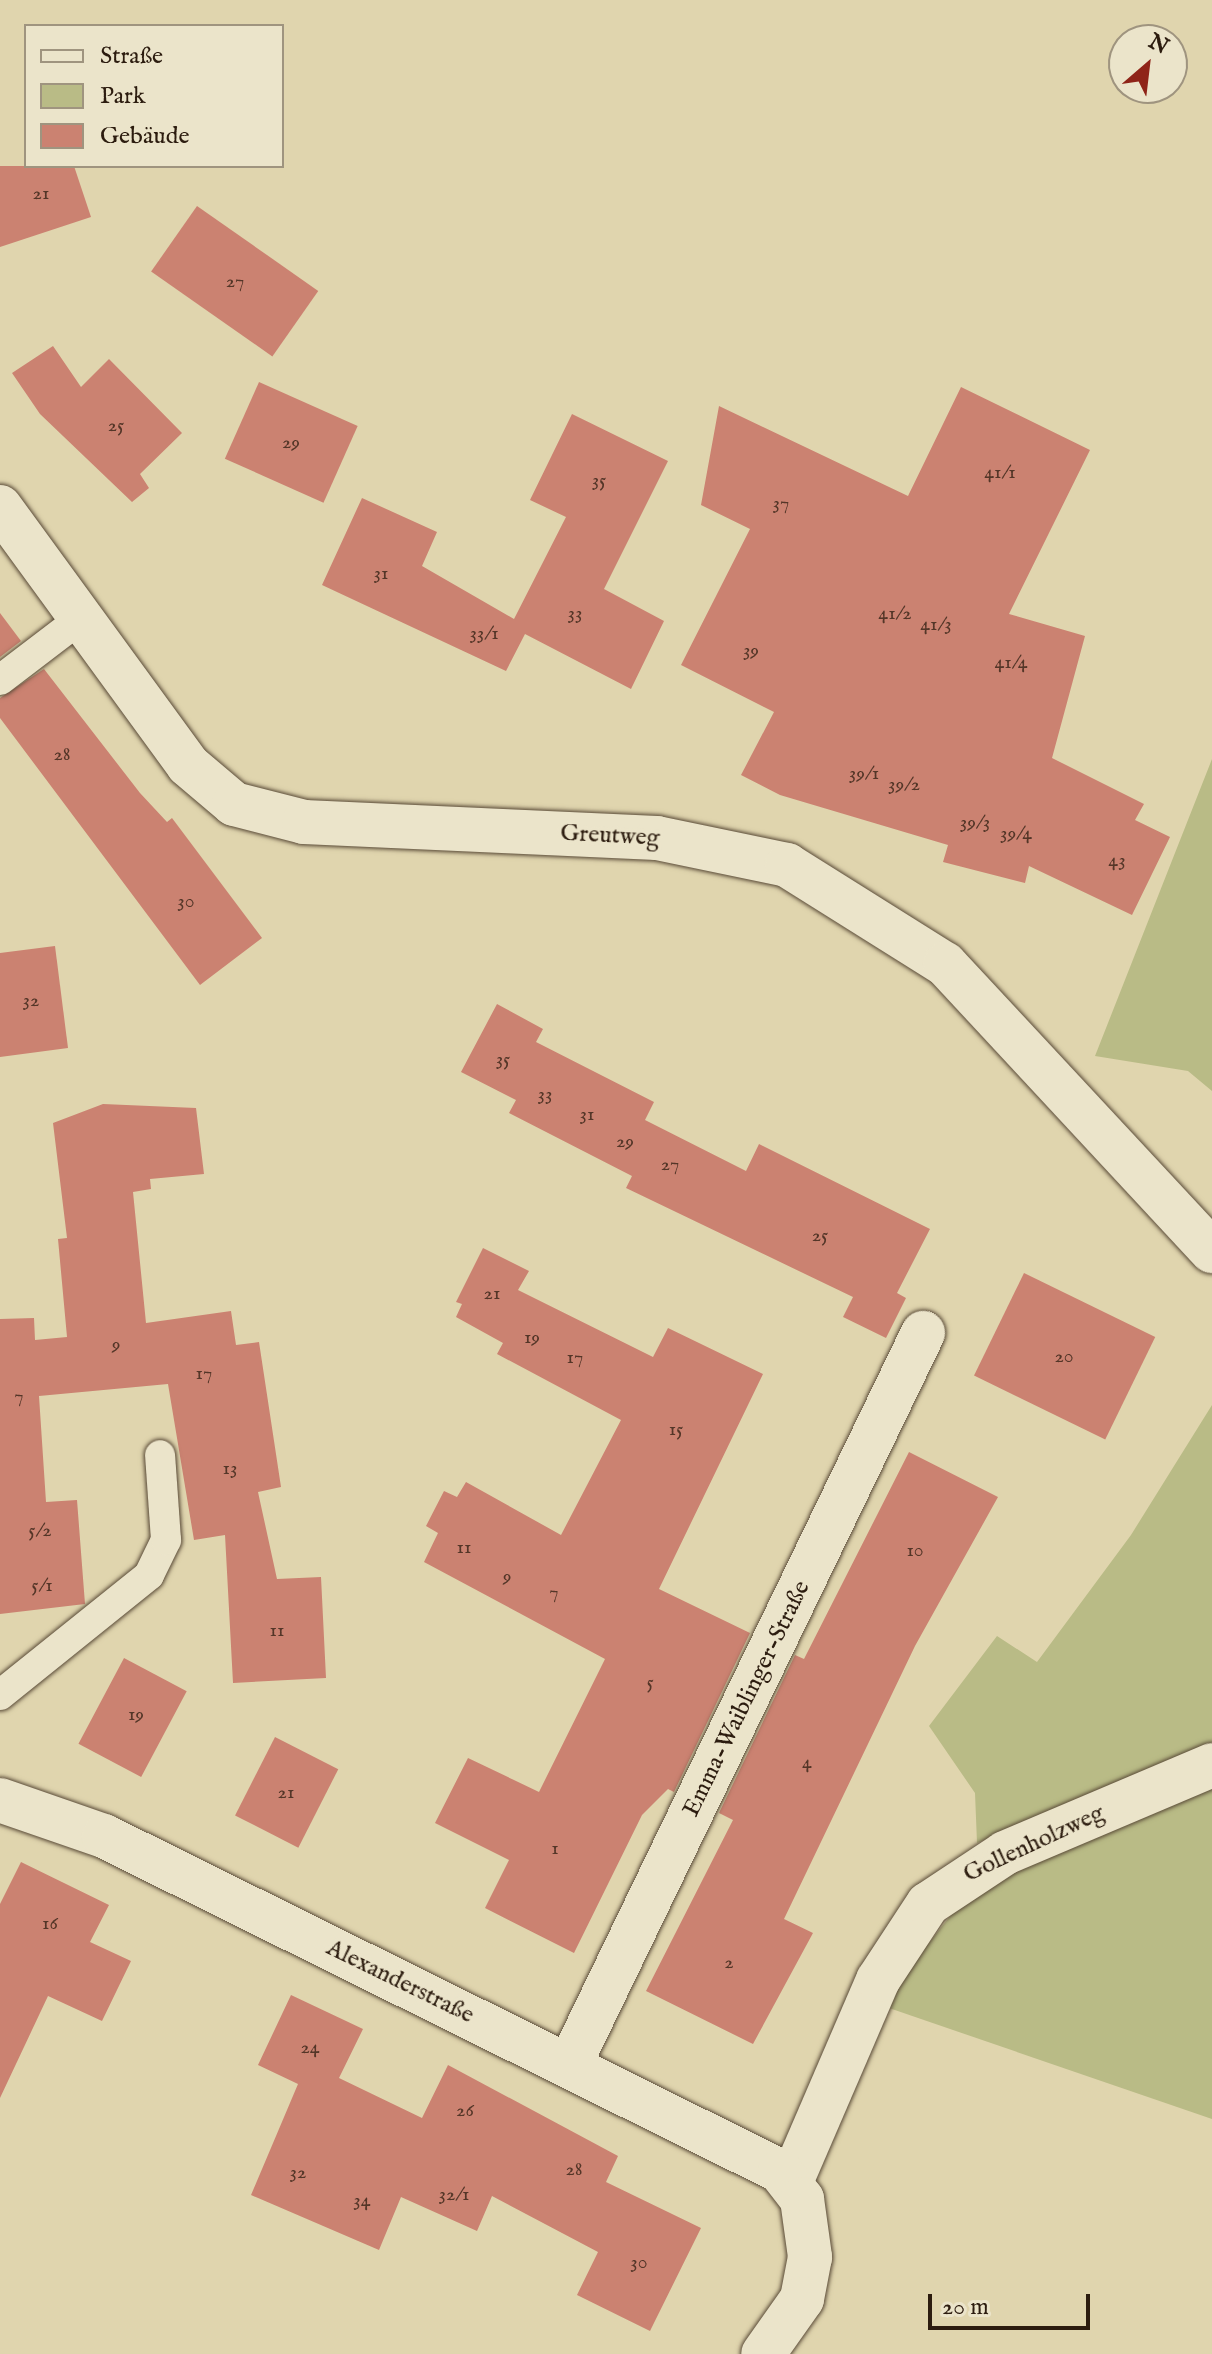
<!DOCTYPE html>
<meta charset="utf-8">
<style>
body{margin:0}
#map{position:relative;width:1212px;height:2354px;overflow:hidden;background:#e0d5ae;font-family:"IM FELL English",serif}
div>[style]{position:absolute}
.green>*{inset:0;background:#b9bb86}
.building>*{inset:0;background:#cb8271;transform-origin:0 0}
.roads{filter:drop-shadow(0 0 2px #594a37) drop-shadow(0 0 2px #594a37)}
.service>*{height:30px;margin:-15px;padding:0 15px;transform-origin:15px;border-radius:15px;background:#ebe4ca}
.minor>*{height:44px;margin:-22px;padding:0 22px;transform-origin:22px;border-radius:22px;background:#ebe4ca}
.tertiary>*{height:44px;margin:-22px;padding:0 22px;transform-origin:22px;border-radius:22px;background:#ebe4ca}
span{translate:-50% -50%;white-space:nowrap;text-align:center;line-height:1.15;-webkit-text-stroke:7px #ebe4ca;paint-order:stroke}
.number-label{font-size:20px;color:#543628}
.number-label span{-webkit-text-stroke-width:0}
.street-label{font-size:24px;color:#2c1c0f}
.legend{position:absolute;left:24px;top:24px;width:260px;height:144px;box-sizing:border-box;background:#ebe4ca;border:2px solid #9f947f;margin:0;padding:10px 14px;list-style:none;font-size:24px;color:#2c1c0f}
.legend li{display:flex;align-items:center;gap:16px;height:40px}
.legend b{width:40px;border:2px solid #9f947f}
.north{position:absolute;left:1108px;top:24px;width:80px;height:80px;box-sizing:border-box;background:#ebe4ca;border:2px solid #9f947f;border-radius:50%;rotate:28deg;font-size:22px;font-weight:700;line-height:32px;text-align:center;color:#2c1c0f}
.north::after{content:'';display:block;margin:auto;width:28px;height:36px;background:#8f2418;clip-path:polygon(50% 0,100% 100%,50% 72%,0 100%)}
.scale{position:absolute;left:928px;top:2294px;width:162px;height:36px;box-sizing:border-box;border:4px solid #2c1c0f;border-top:0;padding-left:10px;font-size:24px;line-height:28px;white-space:nowrap;color:#2c1c0f;-webkit-text-stroke:6px #ebe4ca;paint-order:stroke}
</style>
<div id="map">
<div class="green">
<i style="clip-path:polygon(1212px 759px,1212px 1091px,1188px 1071px,1095px 1056px)"></i>
<i style="clip-path:polygon(1212px 1405px,1212px 1746px,977px 1843px,975px 1793px,929px 1726px,997px 1636px,1037px 1662px,1131px 1535px)"></i>
<i style="clip-path:polygon(1212px 1784px,1212px 2119px,889px 2008px,902px 1977px,955px 1910px,1044px 1855px)"></i>
</div>
<div class="building">
<i style="clip-path:polygon(0 166px,74px 166px,91px 217px,0 247px)"></i>
<i style="left:197px;top:206px;width:148px;height:80px;rotate:35deg"></i>
<i style="clip-path:polygon(53px 346px,81px 387px,109px 359px,182px 433px,140px 474px,149px 488px,132px 502px,40px 414px,12px 373px)"></i>
<i style="left:259px;top:382px;width:108px;height:84px;rotate:24deg"></i>
<i style="clip-path:polygon(961px 387px,1090px 450px,1009px 614px,1085px 636px,1052px 758px,1144px 804px,1135px 820px,1170px 837px,1132px 915px,1029px 866px,1025px 883px,943px 862px,948px 845px,780px 795px,741px 775px,774px 712px,681px 665px,750px 529px,701px 505px,719px 406px,908px 496px)"></i>
<i style="clip-path:polygon(572px 414px,668px 461px,604px 589px,664px 621px,631px 689px,525px 634px,506px 671px,322px 585px,362px 498px,437px 532px,422px 566px,514px 619px,566px 517px,530px 500px)"></i>
<i style="clip-path:polygon(0 613px,21px 641px,0 657px)"></i>
<i style="clip-path:polygon(44px 669px,140px 793px,167px 822px,172px 818px,262px 938px,200px 985px,0 718px,0 698px)"></i>
<i style="clip-path:polygon(55px 946px,68px 1048px,0 1057px,0 953px)"></i>
<i style="clip-path:polygon(497px 1004px,543px 1029px,536px 1042px,654px 1102px,645px 1120px,746px 1171px,759px 1144px,930px 1229px,897px 1293px,906px 1298px,886px 1338px,843px 1317px,853px 1297px,626px 1188px,632px 1176px,509px 1113px,516px 1100px,461px 1072px)"></i>
<i style="clip-path:polygon(103px 1104px,196px 1108px,204px 1174px,150px 1179px,151px 1189px,133px 1192px,146px 1323px,231px 1311px,236px 1345px,259px 1342px,281px 1487px,258px 1492px,277px 1579px,321px 1577px,326px 1678px,233px 1683px,225px 1535px,194px 1540px,168px 1384px,39px 1396px,46px 1502px,77px 1500px,85px 1604px,0 1614px,0 1319px,34px 1318px,35px 1340px,67px 1337px,58px 1239px,67px 1238px,53px 1123px)"></i>
<i style="clip-path:polygon(483px 1248px,529px 1271px,518px 1290px,653px 1357px,668px 1328px,763px 1374px,659px 1589px,750px 1633px,674px 1792px,668px 1789px,642px 1815px,574px 1953px,485px 1908px,509px 1860px,435px 1823px,468px 1758px,539px 1792px,605px 1659px,424px 1562px,438px 1533px,426px 1526px,444px 1491px,457px 1497px,466px 1482px,561px 1535px,621px 1420px,497px 1354px,503px 1343px,456px 1317px,462px 1304px,456px 1302px)"></i>
<i style="left:1024px;top:1273px;width:146px;height:114px;rotate:26deg"></i>
<i style="clip-path:polygon(909px 1452px,998px 1497px,915px 1646px,784px 1919px,813px 1933px,753px 2044px,646px 1991px,733px 1820px,719px 1813px,795px 1655px,804px 1659px)"></i>
<i style="left:124px;top:1658px;width:71px;height:97px;rotate:28deg"></i>
<i style="left:275px;top:1737px;width:71px;height:88px;rotate:27deg"></i>
<i style="clip-path:polygon(21px 1862px,109px 1905px,90px 1942px,131px 1961px,102px 2021px,48px 1996px,0 2098px,0 1904px)"></i>
<i style="clip-path:polygon(291px 1995px,363px 2029px,339px 2078px,422px 2118px,448px 2065px,618px 2156px,606px 2182px,701px 2228px,650px 2331px,577px 2295px,598px 2252px,492px 2196px,477px 2231px,401px 2197px,379px 2250px,251px 2195px,298px 2084px,258px 2065px)"></i>
</div>
<div class="roads">
<div class="service">
<i style="left:0;top:680px;width:101px;rotate:-37.3deg"></i>
<i style="left:0;top:1695px;width:191px;rotate:-38.8deg"></i>
<i style="left:149px;top:1575px;width:39px;rotate:-64deg"></i>
<i style="left:166px;top:1540px;width:85px;rotate:-94deg"></i>
</div>
<div class="minor">
<i style="left:0;top:507px;width:319px;rotate:53.9deg"></i>
<i style="left:188px;top:765px;width:60px;rotate:40.3deg"></i>
<i style="left:234px;top:804px;width:72px;rotate:14.4deg"></i>
<i style="left:304px;top:822px;width:353px;rotate:2.6deg"></i>
<i style="left:657px;top:838px;width:133px;rotate:11.7deg"></i>
<i style="left:787px;top:865px;width:186px;rotate:32.1deg"></i>
<i style="left:945px;top:964px;width:392px;rotate:47.1deg"></i>
<i style="left:570px;top:2064px;width:812px;rotate:-64.22deg"></i>
<i style="left:791px;top:2182px;width:220px;rotate:-66.7deg"></i>
<i style="left:878px;top:1980px;width:91px;rotate:-56.7deg"></i>
<i style="left:928px;top:1904px;width:92px;rotate:-33.5deg"></i>
<i style="left:1005px;top:1853px;width:225px;rotate:-23deg"></i>
</div>
<div class="tertiary">
<i style="left:0;top:1800px;width:110px;rotate:19.1deg"></i>
<i style="left:104px;top:1836px;width:754px;rotate:26.36deg"></i>
<i style="left:780px;top:2171px;width:36px;rotate:52deg"></i>
<i style="left:802px;top:2199px;width:59px;rotate:82.1deg"></i>
<i style="left:810px;top:2257px;width:43px;rotate:100.8deg"></i>
<i style="left:802px;top:2299px;width:67px;rotate:125.3deg"></i>
</div>
</div>
<div class="number-label">
<span style="left:41px;top:193px">21</span>
<span style="left:235px;top:281px">27</span>
<span style="left:116px;top:425px">25</span>
<span style="left:291px;top:442px">29</span>
<span style="left:1000px;top:472px">41/1</span>
<span style="left:599px;top:480px">35</span>
<span style="left:781px;top:503px">37</span>
<span style="left:381px;top:573px">31</span>
<span style="left:575px;top:613px">33</span>
<span style="left:895px;top:613px">41/2</span>
<span style="left:936px;top:624px">41/3</span>
<span style="left:484px;top:633px">33/1</span>
<span style="left:751px;top:650px">39</span>
<span style="left:1011px;top:662px">41/4</span>
<span style="left:62px;top:754px">28</span>
<span style="left:864px;top:773px">39/1</span>
<span style="left:904px;top:784px">39/2</span>
<span style="left:975px;top:822px">39/3</span>
<span style="left:1016px;top:833px">39/4</span>
<span style="left:1117px;top:860px">43</span>
<span style="left:186px;top:901px">30</span>
<span style="left:31px;top:1000px">32</span>
<span style="left:503px;top:1059px">35</span>
<span style="left:545px;top:1094px">33</span>
<span style="left:587px;top:1114px">31</span>
<span style="left:625px;top:1141px">29</span>
<span style="left:670px;top:1164px">27</span>
<span style="left:820px;top:1235px">25</span>
<span style="left:492px;top:1293px">21</span>
<span style="left:532px;top:1337px">19</span>
<span style="left:116px;top:1344px">9</span>
<span style="left:1064px;top:1356px">20</span>
<span style="left:575px;top:1357px">17</span>
<span style="left:204px;top:1373px">17</span>
<span style="left:19px;top:1396px">7</span>
<span style="left:676px;top:1429px">15</span>
<span style="left:230px;top:1468px">13</span>
<span style="left:40px;top:1530px">5/2</span>
<span style="left:464px;top:1547px">11</span>
<span style="left:915px;top:1550px">10</span>
<span style="left:507px;top:1576px">9</span>
<span style="left:42px;top:1585px">5/1</span>
<span style="left:554px;top:1592px">7</span>
<span style="left:277px;top:1630px">11</span>
<span style="left:650px;top:1682px">5</span>
<span style="left:136px;top:1714px">19</span>
<span style="left:807px;top:1762px">4</span>
<span style="left:286px;top:1792px">21</span>
<span style="left:555px;top:1848px">1</span>
<span style="left:50px;top:1923px">16</span>
<span style="left:729px;top:1962px">2</span>
<span style="left:310px;top:2047px">24</span>
<span style="left:465px;top:2110px">26</span>
<span style="left:574px;top:2169px">28</span>
<span style="left:298px;top:2172px">32</span>
<span style="left:454px;top:2194px">32/1</span>
<span style="left:362px;top:2200px">34</span>
<span style="left:639px;top:2262px">30</span>
</div>
<div class="street-label">
<span style="left:610px;top:836px;rotate:3deg">Greutweg</span>
<span style="left:747px;top:1699px;rotate:-64deg">Emma-Waiblinger-Straße</span>
<span style="left:1034px;top:1844px;rotate:-25deg">Gollenholzweg</span>
<span style="left:400px;top:1982px;rotate:26deg">Alexanderstraße</span>
</div>
<ul class="legend">
<li><b style="height:10px;background:#ebe4ca"></b>Straße</li>
<li><b style="height:22px;background:#b9bb86"></b>Park</li>
<li><b style="height:22px;background:#cb8271"></b>Gebäude</li>
</ul>
<div class="north">N</div>
<div class="scale">20 m</div>
</div>
